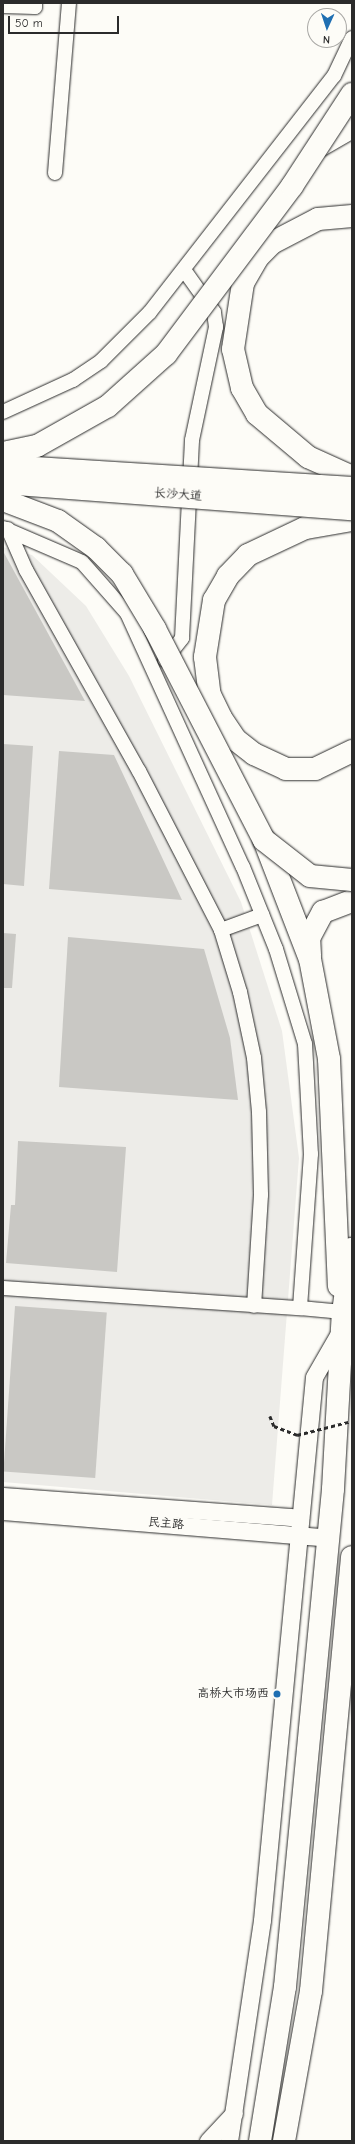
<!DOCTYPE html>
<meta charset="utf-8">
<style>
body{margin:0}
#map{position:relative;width:355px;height:2144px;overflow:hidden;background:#fdfcf7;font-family:"Comic Neue","LXGW WenKai TC",sans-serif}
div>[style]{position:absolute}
.built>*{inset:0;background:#edece8}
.building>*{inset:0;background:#c9c8c4;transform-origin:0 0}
.roads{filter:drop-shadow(0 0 1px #2b2b2b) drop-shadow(0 0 1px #2b2b2b)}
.minor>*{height:14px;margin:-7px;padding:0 7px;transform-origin:7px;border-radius:7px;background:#fdfcf7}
.tertiary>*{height:17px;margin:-8.5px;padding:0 8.5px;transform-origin:8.5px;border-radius:8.5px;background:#fdfcf7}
.trunk>*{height:22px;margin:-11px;padding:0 11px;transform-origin:11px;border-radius:11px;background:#fdfcf7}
.path-bridge>*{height:2.5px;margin-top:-1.25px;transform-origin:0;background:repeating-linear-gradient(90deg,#2b2b2b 0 4px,transparent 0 7px)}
.bridges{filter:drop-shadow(0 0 1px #2b2b2b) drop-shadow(0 0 1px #2b2b2b)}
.primary-bridge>*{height:22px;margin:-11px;padding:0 11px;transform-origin:11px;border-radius:11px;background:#fdfcf7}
.trunk-bridge>*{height:22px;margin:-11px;padding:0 11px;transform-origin:11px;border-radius:11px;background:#fdfcf7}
.dots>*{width:11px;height:11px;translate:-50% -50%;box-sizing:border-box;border:2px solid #fdfcf7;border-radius:50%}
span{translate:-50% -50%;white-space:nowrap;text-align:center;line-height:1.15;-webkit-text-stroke:3px #fdfcf7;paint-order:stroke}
.street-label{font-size:12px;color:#2b2b2b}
.poi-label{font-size:12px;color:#2b2b2b}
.right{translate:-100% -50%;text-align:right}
.frame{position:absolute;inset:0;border:4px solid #2b2b2b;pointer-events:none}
.north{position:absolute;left:307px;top:8px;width:40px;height:40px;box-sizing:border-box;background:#fdfcf7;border:1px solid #a9a8a5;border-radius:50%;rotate:183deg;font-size:11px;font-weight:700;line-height:16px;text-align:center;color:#2b2b2b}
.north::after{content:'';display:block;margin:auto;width:14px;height:18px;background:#1f6fb2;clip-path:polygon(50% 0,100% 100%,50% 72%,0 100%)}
.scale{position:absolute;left:8px;top:16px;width:111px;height:18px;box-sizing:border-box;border:2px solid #2b2b2b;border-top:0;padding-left:5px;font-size:12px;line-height:14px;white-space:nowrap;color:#2b2b2b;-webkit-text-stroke:3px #fdfcf7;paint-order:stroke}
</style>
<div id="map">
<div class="built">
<i style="clip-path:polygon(3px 547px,32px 555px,86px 606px,129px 676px,241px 902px,282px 1031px,299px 1158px,272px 1505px,3px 1482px)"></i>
</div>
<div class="building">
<i style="clip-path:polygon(3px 551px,85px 701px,3px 695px)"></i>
<i style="clip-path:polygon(3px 744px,33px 746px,24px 886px,3px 884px)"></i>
<i style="clip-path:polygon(59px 751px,114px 755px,182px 900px,49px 889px)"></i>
<i style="clip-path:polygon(3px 933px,16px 934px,12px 988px,3px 988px)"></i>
<i style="clip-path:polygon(68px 937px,204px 949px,230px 1038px,238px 1100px,59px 1087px)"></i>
<i style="clip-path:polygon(18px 1141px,126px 1147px,117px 1272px,6px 1263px,11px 1205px,15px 1205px)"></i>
<i style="left:15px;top:1306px;width:92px;height:166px;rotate:4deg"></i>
</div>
<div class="roads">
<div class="minor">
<i style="left:3px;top:6px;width:32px;rotate:2deg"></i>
<i style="left:35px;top:7px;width:4px;rotate:-90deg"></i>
<i style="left:55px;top:173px;width:171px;rotate:-85.3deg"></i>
<i style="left:3px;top:412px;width:77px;rotate:-24.6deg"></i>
<i style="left:73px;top:380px;width:34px;rotate:-34deg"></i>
<i style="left:101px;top:361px;width:69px;rotate:-45deg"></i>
<i style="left:150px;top:312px;width:299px;rotate:-52.1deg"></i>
<i style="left:334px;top:76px;width:42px;rotate:-64.7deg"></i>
<i style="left:3px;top:528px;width:86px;rotate:23.3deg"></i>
<i style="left:82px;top:562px;width:68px;rotate:48.6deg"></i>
<i style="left:127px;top:613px;width:279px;rotate:65.5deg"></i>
<i style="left:243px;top:867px;width:88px;rotate:68.1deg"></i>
<i style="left:276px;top:949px;width:99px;rotate:73deg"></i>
<i style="left:305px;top:1044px;width:110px;rotate:86.9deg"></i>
<i style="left:311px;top:1154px;width:154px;rotate:94.1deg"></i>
<i style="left:300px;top:1308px;width:43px;rotate:5.3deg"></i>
<i style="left:8px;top:529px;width:45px;rotate:66.3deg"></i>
<i style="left:26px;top:570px;width:231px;rotate:60.7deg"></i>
<i style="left:139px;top:771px;width:179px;rotate:62.7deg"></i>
<i style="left:221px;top:930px;width:65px;rotate:73deg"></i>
<i style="left:240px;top:992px;width:67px;rotate:78deg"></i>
<i style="left:254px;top:1058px;width:54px;rotate:84.7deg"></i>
<i style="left:259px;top:1112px;width:83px;rotate:88.6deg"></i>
<i style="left:261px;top:1195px;width:111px;rotate:93.6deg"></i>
<i style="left:165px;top:660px;width:28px;rotate:-52deg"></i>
<i style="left:182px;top:638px;width:198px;rotate:-87.1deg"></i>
<i style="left:192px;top:440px;width:116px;rotate:-78deg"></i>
<i style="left:216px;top:327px;width:15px;rotate:-98deg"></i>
<i style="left:214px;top:312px;width:52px;rotate:-125.5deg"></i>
<i style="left:221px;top:930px;width:44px;rotate:-20.1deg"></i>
<i style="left:3px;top:1288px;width:298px;rotate:3.9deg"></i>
</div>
<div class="tertiary">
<i style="left:3px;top:1496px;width:298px;rotate:4.2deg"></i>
<i style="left:3px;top:1511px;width:327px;rotate:4.7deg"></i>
<i style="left:208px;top:2141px;width:38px;rotate:-47deg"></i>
<i style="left:229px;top:2141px;width:223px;rotate:-81.5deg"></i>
<i style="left:262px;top:1920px;width:545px;rotate:-84.53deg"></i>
<i style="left:314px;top:1377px;width:54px;rotate:-60.1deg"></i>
</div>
<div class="trunk">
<i style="left:321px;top:145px;width:36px;rotate:-30deg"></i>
<i style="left:352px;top:216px;width:34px;rotate:175deg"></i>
<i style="left:318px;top:219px;width:52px;rotate:152.4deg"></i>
<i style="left:272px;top:243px;width:20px;rotate:135deg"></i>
<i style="left:258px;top:257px;width:30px;rotate:120deg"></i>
<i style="left:243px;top:283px;width:67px;rotate:98.6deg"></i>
<i style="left:233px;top:349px;width:40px;rotate:77deg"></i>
<i style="left:242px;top:388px;width:30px;rotate:60deg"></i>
<i style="left:257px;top:414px;width:67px;rotate:40.1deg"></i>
<i style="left:308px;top:457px;width:48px;rotate:24.4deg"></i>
<i style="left:352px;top:520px;width:48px;rotate:170.3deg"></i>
<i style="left:305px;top:528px;width:63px;rotate:154.7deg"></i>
<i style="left:248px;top:555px;width:29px;rotate:134deg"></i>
<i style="left:228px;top:576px;width:28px;rotate:120deg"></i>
<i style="left:214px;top:600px;width:58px;rotate:99deg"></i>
<i style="left:205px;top:657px;width:38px;rotate:83deg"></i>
<i style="left:210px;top:695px;width:25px;rotate:64deg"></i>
<i style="left:221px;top:718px;width:27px;rotate:56deg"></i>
<i style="left:236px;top:740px;width:23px;rotate:38deg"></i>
<i style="left:254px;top:754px;width:35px;rotate:25deg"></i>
<i style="left:286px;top:769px;width:29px"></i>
<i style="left:315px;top:769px;width:41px;rotate:-25.9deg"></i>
<i style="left:264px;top:840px;width:128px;rotate:68.9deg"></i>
<i style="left:310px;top:959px;width:102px;rotate:79.2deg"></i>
<i style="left:329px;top:1059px;width:227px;rotate:87.5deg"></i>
<i style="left:310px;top:955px;width:17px;rotate:-93deg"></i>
<i style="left:309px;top:938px;width:30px;rotate:-62deg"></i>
<i style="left:323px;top:912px;width:31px;rotate:-21deg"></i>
<i style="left:260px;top:2141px;width:156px;rotate:-80.8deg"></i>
<i style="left:285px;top:1987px;width:500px;rotate:-84.49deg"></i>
<i style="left:333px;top:1489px;width:177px;rotate:-86.8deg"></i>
<i style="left:343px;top:1312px;width:64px;rotate:-81.9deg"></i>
<i style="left:284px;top:2141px;width:152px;rotate:-79.8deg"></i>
<i style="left:311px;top:1991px;width:436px;rotate:-84.6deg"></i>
</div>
</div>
<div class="path-bridge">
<i style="left:270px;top:1416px;width:11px;rotate:68deg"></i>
<i style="left:274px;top:1426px;width:25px;rotate:21deg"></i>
<i style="left:297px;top:1435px;width:57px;rotate:-14.3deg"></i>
</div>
<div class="bridges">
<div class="primary-bridge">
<i style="left:3px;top:466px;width:350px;rotate:3.6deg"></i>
<i style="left:3px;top:483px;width:350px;rotate:4.3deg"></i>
</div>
<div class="trunk-bridge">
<i style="left:3px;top:453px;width:35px;rotate:-12deg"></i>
<i style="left:37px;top:446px;width:81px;rotate:-29.4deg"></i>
<i style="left:108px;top:406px;width:78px;rotate:-41.9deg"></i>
<i style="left:166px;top:354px;width:210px;rotate:-53.1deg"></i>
<i style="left:292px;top:186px;width:110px;rotate:-56.9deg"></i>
<i style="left:3px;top:500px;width:59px;rotate:20.9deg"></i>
<i style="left:58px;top:521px;width:47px;rotate:35.4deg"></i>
<i style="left:96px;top:548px;width:37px;rotate:45deg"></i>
<i style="left:122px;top:574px;width:64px;rotate:59deg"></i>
<i style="left:155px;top:629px;width:237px;rotate:62.7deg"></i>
<i style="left:264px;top:840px;width:58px;rotate:38deg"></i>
<i style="left:310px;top:876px;width:42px;rotate:5.4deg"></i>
</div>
</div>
<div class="dots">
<i style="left:277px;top:1694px;background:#1f6fb2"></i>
</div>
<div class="street-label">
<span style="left:178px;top:495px;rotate:4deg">长沙大道</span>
<span style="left:166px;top:1524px;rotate:5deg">民主路</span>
</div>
<div class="poi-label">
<span class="right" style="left:269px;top:1694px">高桥大市场西</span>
</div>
<div class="frame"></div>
<div class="north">N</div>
<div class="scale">50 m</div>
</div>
